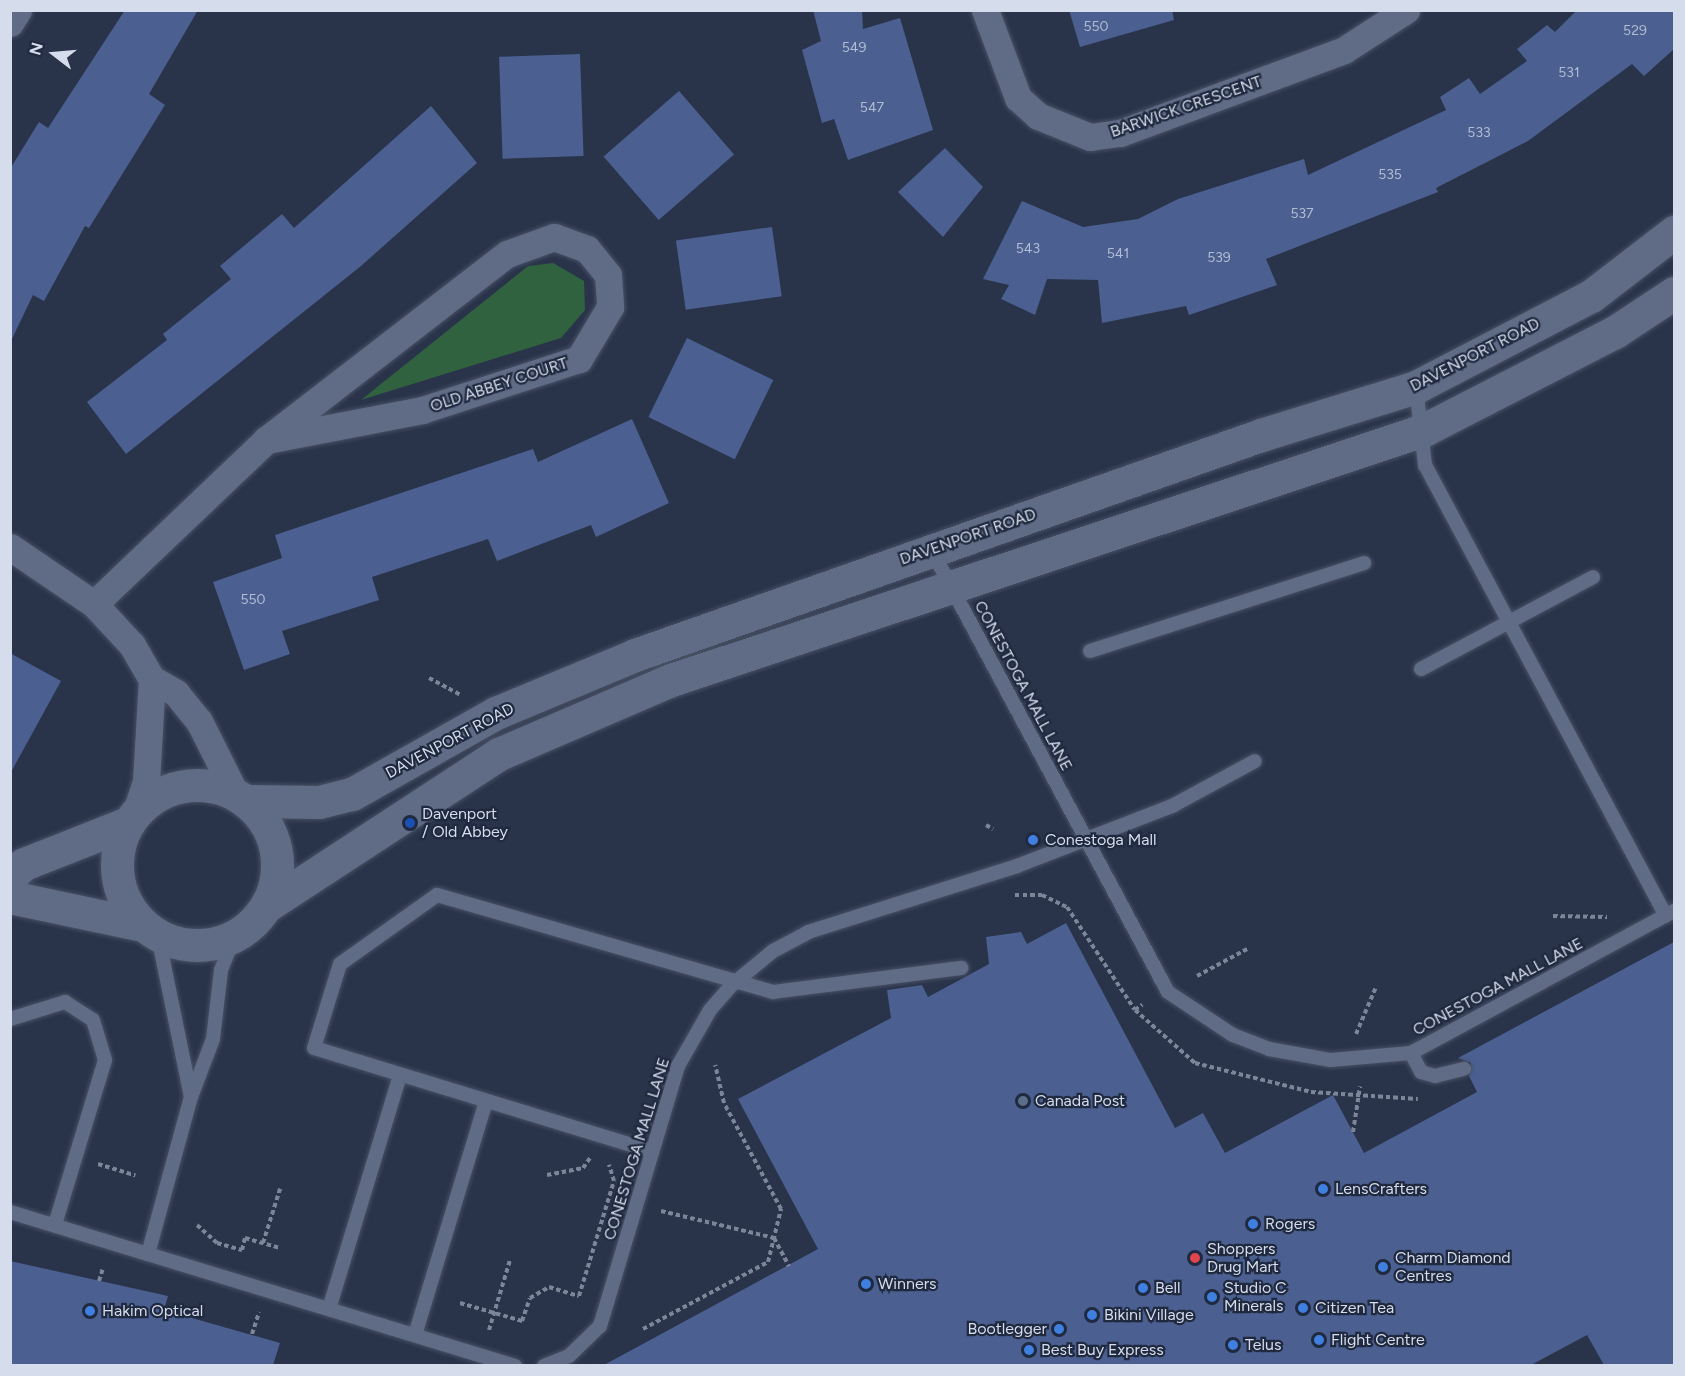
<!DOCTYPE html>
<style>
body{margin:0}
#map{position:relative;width:1685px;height:1376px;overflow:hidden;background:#29334a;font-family:Figtree,sans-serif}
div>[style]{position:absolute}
.green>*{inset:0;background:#31623f}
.building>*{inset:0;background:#4b6090;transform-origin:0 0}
.path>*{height:4px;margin-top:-2px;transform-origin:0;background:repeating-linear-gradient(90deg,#7d8699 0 4.5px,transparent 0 7.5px)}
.roads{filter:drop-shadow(0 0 2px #485064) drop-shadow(0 0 2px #485064)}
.service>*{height:14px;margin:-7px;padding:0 7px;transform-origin:7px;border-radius:7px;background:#606c86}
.minor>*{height:27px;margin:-13.5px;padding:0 13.5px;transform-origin:13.5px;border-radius:13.5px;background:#606c86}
.tertiary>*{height:33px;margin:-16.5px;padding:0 16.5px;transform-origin:16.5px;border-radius:16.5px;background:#606c86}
.tertiary>.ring{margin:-16.5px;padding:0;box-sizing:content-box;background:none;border:33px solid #606c86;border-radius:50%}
.dots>*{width:16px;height:16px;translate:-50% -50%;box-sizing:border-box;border:3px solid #1f293f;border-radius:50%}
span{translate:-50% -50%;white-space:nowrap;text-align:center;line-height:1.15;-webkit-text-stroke:4.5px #1f293f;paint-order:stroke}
.number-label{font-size:14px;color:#b2bdd4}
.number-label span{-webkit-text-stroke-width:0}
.street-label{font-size:16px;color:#d5dceb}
.poi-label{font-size:16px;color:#d5dceb}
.left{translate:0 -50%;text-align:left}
.right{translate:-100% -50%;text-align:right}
.frame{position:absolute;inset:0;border:12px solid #d5dceb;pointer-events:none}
.north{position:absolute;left:24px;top:24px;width:60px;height:60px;-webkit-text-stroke:4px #1f293f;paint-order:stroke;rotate:286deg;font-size:16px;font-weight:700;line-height:24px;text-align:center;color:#d5dceb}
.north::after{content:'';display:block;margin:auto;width:21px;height:27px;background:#d5dceb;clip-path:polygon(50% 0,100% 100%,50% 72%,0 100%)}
</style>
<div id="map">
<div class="green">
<i style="clip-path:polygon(553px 263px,584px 281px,585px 310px,561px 338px,361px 400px,528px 266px)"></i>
</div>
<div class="building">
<i style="clip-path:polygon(125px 10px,198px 10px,149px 94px,165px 105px,89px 228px,85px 226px,44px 301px,33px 295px,10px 343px,10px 169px,39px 122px,48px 128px)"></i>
<i style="clip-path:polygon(813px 10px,862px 10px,863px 29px,900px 18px,933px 130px,848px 160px,834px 119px,822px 123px,802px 50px,821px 41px)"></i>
<i style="clip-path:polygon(1069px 10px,1172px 10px,1174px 20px,1080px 47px)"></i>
<i style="clip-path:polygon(1577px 10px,1674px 10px,1674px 49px,1644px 76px,1632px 64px,1528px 141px,1436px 188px,1438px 192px,1266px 259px,1277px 285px,1189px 315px,1186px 306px,1102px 323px,1098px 280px,1047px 279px,1035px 315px,1001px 299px,1009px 285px,983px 279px,1022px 201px,1083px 227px,1138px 219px,1178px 199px,1304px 159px,1308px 175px,1446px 110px,1440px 97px,1469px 78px,1480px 94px,1527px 61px,1517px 49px,1547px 25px,1555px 32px)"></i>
<i style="left:580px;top:54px;width:102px;height:81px;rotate:88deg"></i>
<i style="left:679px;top:91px;width:84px;height:100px;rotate:49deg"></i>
<i style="clip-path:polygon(431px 106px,477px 163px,361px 266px,126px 454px,87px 402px,167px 340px,163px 334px,231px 279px,220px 266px,282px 214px,294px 228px)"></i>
<i style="clip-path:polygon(945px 148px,983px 187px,943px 237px,898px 192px)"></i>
<i style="left:772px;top:227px;width:70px;height:97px;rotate:82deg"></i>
<i style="left:687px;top:338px;width:96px;height:88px;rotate:26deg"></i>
<i style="clip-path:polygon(632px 419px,669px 503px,596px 537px,591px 525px,497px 561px,488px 539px,372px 577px,379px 600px,282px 631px,290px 654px,244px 670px,213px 582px,282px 558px,275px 535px,533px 449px,538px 462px)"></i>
<i style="clip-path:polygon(10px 653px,61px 681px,10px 774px)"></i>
<i style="clip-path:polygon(1066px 923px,1175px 1128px,1203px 1113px,1225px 1153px,1333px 1095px,1364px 1153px,1477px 1092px,1469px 1076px,1471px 1063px,1458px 1058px,1674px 942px,1674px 1365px,1604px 1365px,1587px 1335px,1531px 1365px,604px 1365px,818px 1249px,738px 1099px,891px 1018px,887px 990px,922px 985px,928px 997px,989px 964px,986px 937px,1021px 932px,1027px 944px)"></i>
<i style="clip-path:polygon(10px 1261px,168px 1296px,164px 1310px,280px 1343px,273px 1365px,10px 1365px)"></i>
</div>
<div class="path">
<i style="left:429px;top:678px;width:36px;rotate:28deg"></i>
<i style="left:986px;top:825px;width:8px;rotate:30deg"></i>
<i style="left:1015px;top:895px;width:27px"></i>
<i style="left:1042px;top:895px;width:28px;rotate:26deg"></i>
<i style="left:1067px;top:907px;width:123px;rotate:56.6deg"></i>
<i style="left:1135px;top:1010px;width:80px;rotate:41.5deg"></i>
<i style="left:1195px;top:1063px;width:120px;rotate:14deg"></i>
<i style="left:1311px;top:1092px;width:107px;rotate:3.7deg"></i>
<i style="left:1553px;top:916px;width:54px;rotate:1.1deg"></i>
<i style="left:1197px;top:976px;width:59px;rotate:-28.3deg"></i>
<i style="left:1135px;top:1010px;width:9px;rotate:-36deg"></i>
<i style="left:1356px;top:1034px;width:51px;rotate:-66.9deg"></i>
<i style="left:1353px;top:1132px;width:46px;rotate:-81.2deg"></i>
<i style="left:98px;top:1164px;width:39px;rotate:17deg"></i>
<i style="left:547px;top:1175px;width:37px;rotate:-11deg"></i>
<i style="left:583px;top:1168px;width:12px;rotate:-55deg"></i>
<i style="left:661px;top:1211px;width:116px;rotate:13.4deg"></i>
<i style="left:774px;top:1238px;width:32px;rotate:62deg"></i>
<i style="left:197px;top:1225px;width:27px;rotate:42deg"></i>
<i style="left:217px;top:1243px;width:26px;rotate:16deg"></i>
<i style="left:242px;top:1250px;width:12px;rotate:-76deg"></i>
<i style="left:245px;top:1238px;width:35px;rotate:16deg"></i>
<i style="left:263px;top:1243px;width:57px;rotate:-72.5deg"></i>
<i style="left:99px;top:1281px;width:14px;rotate:-73deg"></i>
<i style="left:460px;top:1303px;width:65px;rotate:16.2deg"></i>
<i style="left:522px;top:1321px;width:24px;rotate:-71deg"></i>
<i style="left:530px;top:1298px;width:22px;rotate:-30deg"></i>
<i style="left:549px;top:1287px;width:31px;rotate:17deg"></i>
<i style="left:579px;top:1296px;width:120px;rotate:-73.1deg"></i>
<i style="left:614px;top:1181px;width:17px;rotate:-107deg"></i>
<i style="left:643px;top:1329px;width:142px;rotate:-28.2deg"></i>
<i style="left:768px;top:1262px;width:55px;rotate:-76.2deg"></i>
<i style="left:781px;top:1209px;width:120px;rotate:-118.3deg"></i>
<i style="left:724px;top:1103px;width:39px;rotate:-103deg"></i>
<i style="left:489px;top:1330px;width:73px;rotate:-73.3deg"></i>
<i style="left:252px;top:1334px;width:23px;rotate:-72deg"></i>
</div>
<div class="roads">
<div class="service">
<i style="left:1416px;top:387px;width:79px;rotate:83.4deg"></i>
<i style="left:1425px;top:465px;width:511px;rotate:61.88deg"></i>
<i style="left:932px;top:551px;width:500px;rotate:61.85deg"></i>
<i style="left:1168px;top:992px;width:78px;rotate:33.5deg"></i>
<i style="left:1233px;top:1035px;width:39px;rotate:21deg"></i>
<i style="left:1269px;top:1049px;width:63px;rotate:10.1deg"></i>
<i style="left:1331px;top:1060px;width:80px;rotate:-5deg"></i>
<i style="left:1411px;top:1053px;width:299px;rotate:-28.4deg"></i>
<i style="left:1090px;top:651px;width:288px;rotate:-17.8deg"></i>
<i style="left:1421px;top:669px;width:195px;rotate:-28.1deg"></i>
<i style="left:158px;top:936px;width:164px;rotate:78.4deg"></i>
<i style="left:10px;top:1019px;width:58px;rotate:-17.2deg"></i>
<i style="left:65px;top:1002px;width:33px;rotate:33deg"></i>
<i style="left:93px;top:1020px;width:42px;rotate:73.3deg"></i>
<i style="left:105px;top:1060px;width:172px;rotate:106.9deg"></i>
<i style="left:1411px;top:1053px;width:21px;rotate:62deg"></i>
<i style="left:1421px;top:1072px;width:15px;rotate:16deg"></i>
<i style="left:1435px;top:1076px;width:30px;rotate:-14deg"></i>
<i style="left:651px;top:1151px;width:352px;rotate:-163deg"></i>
<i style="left:314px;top:1048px;width:88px;rotate:-72.8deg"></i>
<i style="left:340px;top:964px;width:119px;rotate:-35.4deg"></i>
<i style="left:437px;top:895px;width:350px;rotate:16.1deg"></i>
<i style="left:773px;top:992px;width:190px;rotate:-7.3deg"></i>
<i style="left:10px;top:1212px;width:528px;rotate:16.96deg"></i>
<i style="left:148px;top:1254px;width:163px;rotate:-74.7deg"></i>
<i style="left:191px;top:1097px;width:62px;rotate:-69.2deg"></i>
<i style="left:213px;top:1039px;width:69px;rotate:-83.4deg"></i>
<i style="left:221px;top:970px;width:37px;rotate:-68deg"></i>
<i style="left:329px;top:1309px;width:245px;rotate:-73.1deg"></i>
<i style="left:415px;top:1335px;width:245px;rotate:-73.1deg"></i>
<i style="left:544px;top:1366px;width:27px;rotate:-22deg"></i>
<i style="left:569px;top:1356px;width:43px;rotate:-44.1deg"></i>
<i style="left:600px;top:1326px;width:271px;rotate:-73.3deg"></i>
<i style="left:678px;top:1066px;width:64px;rotate:-60.3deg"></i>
<i style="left:710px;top:1010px;width:35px;rotate:-49deg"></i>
<i style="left:733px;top:984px;width:52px;rotate:-39.5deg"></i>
<i style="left:773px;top:951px;width:40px;rotate:-28deg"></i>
<i style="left:808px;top:932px;width:219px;rotate:-17.5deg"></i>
<i style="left:1017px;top:866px;width:166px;rotate:-21.2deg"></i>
<i style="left:1172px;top:806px;width:94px;rotate:-28.5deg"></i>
</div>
<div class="minor">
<i style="left:985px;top:10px;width:94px;rotate:69.4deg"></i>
<i style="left:1018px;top:98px;width:27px;rotate:42deg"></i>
<i style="left:1038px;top:116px;width:56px;rotate:22deg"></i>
<i style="left:1090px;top:137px;width:30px;rotate:-8deg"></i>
<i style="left:1120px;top:133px;width:239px;rotate:-20.3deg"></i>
<i style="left:1344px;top:50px;width:74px;rotate:-32.8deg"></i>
<i style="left:10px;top:23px;width:15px;rotate:-58deg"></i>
<i style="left:10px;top:547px;width:102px;rotate:34.2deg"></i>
<i style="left:94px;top:604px;width:56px;rotate:47.2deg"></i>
<i style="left:132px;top:645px;width:39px;rotate:60deg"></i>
<i style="left:152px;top:679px;width:28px;rotate:30deg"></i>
<i style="left:176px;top:693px;width:36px;rotate:51deg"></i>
<i style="left:199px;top:721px;width:80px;rotate:63.4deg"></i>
<i style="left:94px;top:604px;width:238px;rotate:-43.6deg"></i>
<i style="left:266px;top:440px;width:304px;rotate:-37.7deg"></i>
<i style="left:507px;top:254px;width:50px;rotate:-19.9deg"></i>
<i style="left:554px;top:237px;width:35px;rotate:20deg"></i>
<i style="left:587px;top:249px;width:33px;rotate:51deg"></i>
<i style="left:608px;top:275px;width:32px;rotate:86deg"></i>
<i style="left:610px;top:307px;width:61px;rotate:120.8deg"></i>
<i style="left:579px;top:359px;width:165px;rotate:162deg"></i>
<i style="left:422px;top:410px;width:159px;rotate:169.1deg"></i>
<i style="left:135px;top:815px;width:35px;rotate:-72deg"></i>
<i style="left:146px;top:782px;width:103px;rotate:-86.7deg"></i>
</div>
<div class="tertiary">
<i class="ring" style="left:117px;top:785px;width:127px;height:127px"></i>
<i style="left:247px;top:801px;width:72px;rotate:0.8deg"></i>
<i style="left:319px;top:802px;width:34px;rotate:-14deg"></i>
<i style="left:352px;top:794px;width:165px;rotate:-29.4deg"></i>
<i style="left:496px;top:713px;width:151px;rotate:-22.6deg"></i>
<i style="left:635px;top:655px;width:664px;rotate:-19.36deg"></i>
<i style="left:1261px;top:435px;width:162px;rotate:-17.2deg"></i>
<i style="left:1416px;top:387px;width:197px;rotate:-27.5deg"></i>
<i style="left:1591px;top:296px;width:105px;rotate:-37.6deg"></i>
<i style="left:10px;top:876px;width:18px;rotate:-41deg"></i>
<i style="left:24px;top:864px;width:112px;rotate:-21.5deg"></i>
<i style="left:10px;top:897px;width:136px;rotate:11.9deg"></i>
<i style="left:268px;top:905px;width:276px;rotate:-33.2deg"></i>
<i style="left:499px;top:754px;width:187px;rotate:-23.3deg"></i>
<i style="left:671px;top:680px;width:793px;rotate:-18.37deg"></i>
<i style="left:1424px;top:430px;width:215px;rotate:-27.2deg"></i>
<i style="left:1615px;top:332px;width:71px;rotate:-33.5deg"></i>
</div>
</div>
<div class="dots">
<i style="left:410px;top:823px;background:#1a4fb4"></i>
<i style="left:1033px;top:840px;background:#3f7fe0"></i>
<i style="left:1023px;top:1101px;background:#5c6f8a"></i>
<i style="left:1323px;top:1189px;background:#3f7fe0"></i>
<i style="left:1253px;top:1224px;background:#3f7fe0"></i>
<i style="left:1195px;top:1258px;background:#e0444e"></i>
<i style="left:1383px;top:1267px;background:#3f7fe0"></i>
<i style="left:866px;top:1284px;background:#3f7fe0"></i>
<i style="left:1143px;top:1288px;background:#3f7fe0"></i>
<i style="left:1212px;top:1297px;background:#3f7fe0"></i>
<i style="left:1303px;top:1308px;background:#3f7fe0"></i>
<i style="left:90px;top:1311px;background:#3f7fe0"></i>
<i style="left:1092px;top:1315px;background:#3f7fe0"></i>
<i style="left:1059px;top:1329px;background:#3f7fe0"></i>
<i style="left:1319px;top:1340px;background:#3f7fe0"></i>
<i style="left:1233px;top:1345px;background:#3f7fe0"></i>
<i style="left:1029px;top:1350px;background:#3f7fe0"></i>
</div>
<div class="number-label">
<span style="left:1096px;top:27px">550</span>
<span style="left:1635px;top:31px">529</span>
<span style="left:854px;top:48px">549</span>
<span style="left:1569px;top:73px">531</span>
<span style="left:872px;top:108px">547</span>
<span style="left:1479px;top:133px">533</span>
<span style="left:1390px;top:175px">535</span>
<span style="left:1302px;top:214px">537</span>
<span style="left:1028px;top:249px">543</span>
<span style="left:1118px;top:254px">541</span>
<span style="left:1219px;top:258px">539</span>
<span style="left:253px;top:600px">550</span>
</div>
<div class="street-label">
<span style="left:1186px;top:107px;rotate:-19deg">BARWICK CRESCENT</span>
<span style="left:1475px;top:355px;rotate:-27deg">DAVENPORT ROAD</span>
<span style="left:499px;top:385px;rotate:-18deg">OLD ABBEY COURT</span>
<span style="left:968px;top:537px;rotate:-19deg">DAVENPORT ROAD</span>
<span style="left:1023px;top:686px;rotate:62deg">CONESTOGA MALL LANE</span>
<span style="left:450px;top:741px;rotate:-28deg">DAVENPORT ROAD</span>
<span style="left:1498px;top:987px;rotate:-28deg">CONESTOGA MALL LANE</span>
<span style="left:637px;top:1149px;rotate:-73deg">CONESTOGA MALL LANE</span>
</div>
<div class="poi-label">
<span class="left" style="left:422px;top:823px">Davenport<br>/ Old Abbey</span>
<span class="left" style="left:1045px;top:840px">Conestoga Mall</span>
<span class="left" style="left:1035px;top:1101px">Canada Post</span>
<span class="left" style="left:1335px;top:1189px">LensCrafters</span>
<span class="left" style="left:1265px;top:1224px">Rogers</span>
<span class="left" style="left:1207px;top:1258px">Shoppers<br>Drug Mart</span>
<span class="left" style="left:1395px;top:1267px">Charm Diamond<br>Centres</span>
<span class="left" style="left:878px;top:1284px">Winners</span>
<span class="left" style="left:1155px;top:1288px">Bell</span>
<span class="left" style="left:1224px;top:1297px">Studio C<br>Minerals</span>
<span class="left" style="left:1315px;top:1308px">Citizen Tea</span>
<span class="left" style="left:102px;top:1311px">Hakim Optical</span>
<span class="left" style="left:1104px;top:1315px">Bikini Village</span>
<span class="right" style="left:1047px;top:1329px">Bootlegger</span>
<span class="left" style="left:1331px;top:1340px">Flight Centre</span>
<span class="left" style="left:1245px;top:1345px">Telus</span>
<span class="left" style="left:1041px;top:1350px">Best Buy Express</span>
</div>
<div class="frame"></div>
<div class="north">N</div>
</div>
